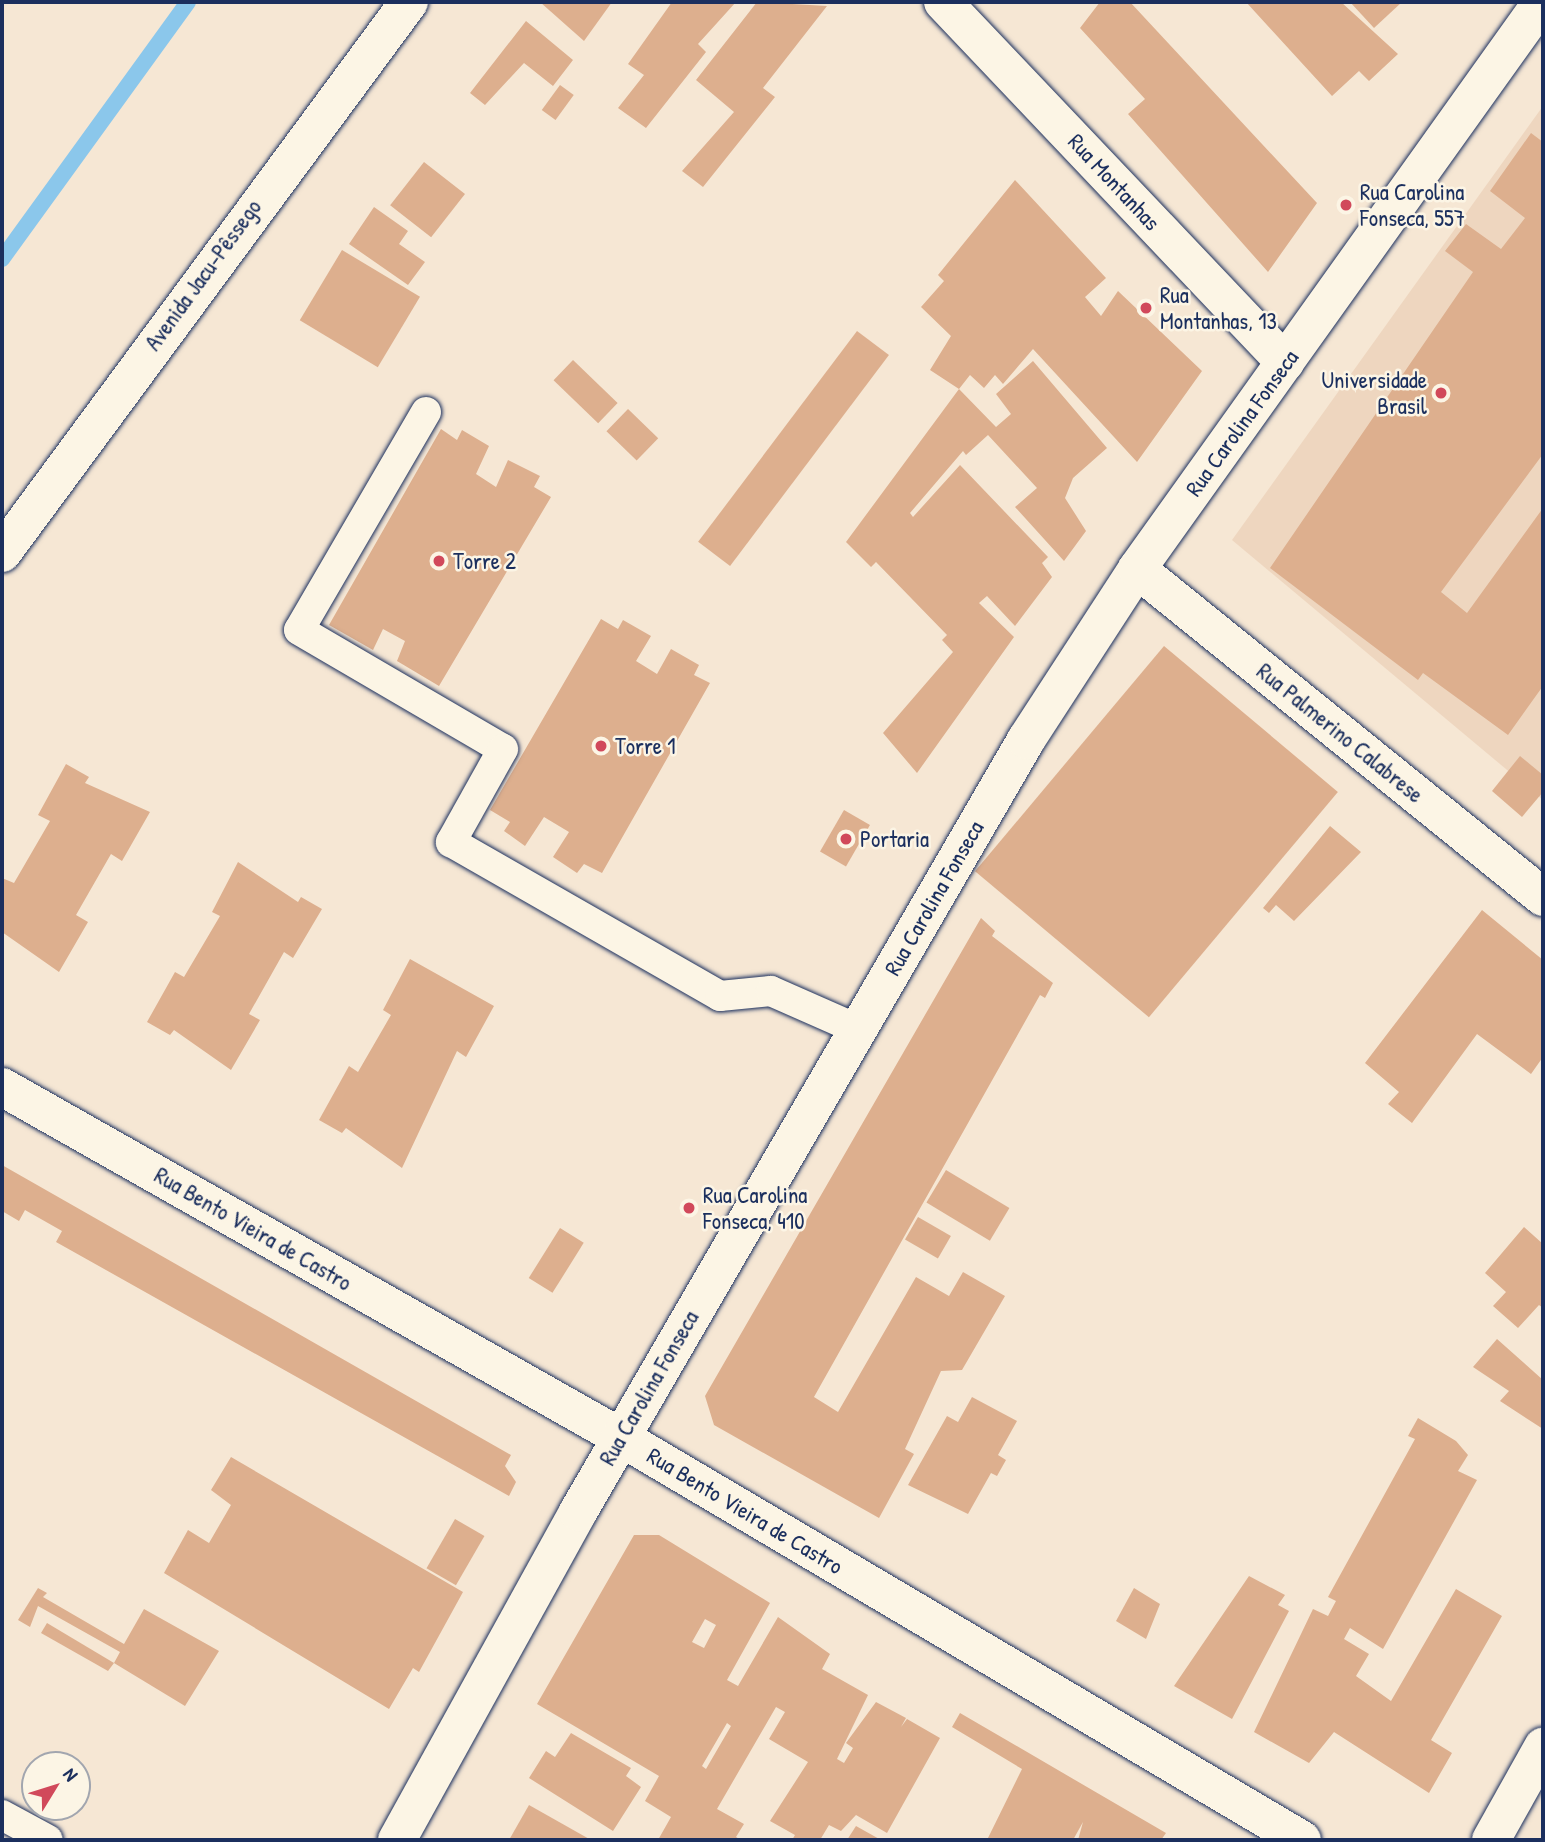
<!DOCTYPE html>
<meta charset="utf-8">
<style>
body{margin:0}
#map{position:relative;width:1545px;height:1842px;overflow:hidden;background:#f6e7d4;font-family:"Patrick Hand",sans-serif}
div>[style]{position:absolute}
.built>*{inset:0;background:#eed6bf}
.stream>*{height:16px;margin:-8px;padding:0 8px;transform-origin:8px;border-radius:8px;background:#8bc7eb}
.building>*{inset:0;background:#ddaf8e;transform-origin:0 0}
.roads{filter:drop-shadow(0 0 2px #1b2f5e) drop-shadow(0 0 2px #1b2f5e)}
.service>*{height:30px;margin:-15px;padding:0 15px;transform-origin:15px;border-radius:15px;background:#fcf5e5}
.minor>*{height:38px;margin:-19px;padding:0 19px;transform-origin:19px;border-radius:19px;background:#fcf5e5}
.tertiary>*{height:38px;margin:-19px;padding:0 19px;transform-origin:19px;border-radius:19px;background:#fcf5e5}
.trunk>*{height:38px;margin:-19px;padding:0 19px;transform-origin:19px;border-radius:19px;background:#fcf5e5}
.dots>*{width:19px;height:19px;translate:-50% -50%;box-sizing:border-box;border:4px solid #fcf5e5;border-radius:50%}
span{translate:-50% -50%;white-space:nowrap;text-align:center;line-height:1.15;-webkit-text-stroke:5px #fcf5e5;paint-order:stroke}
.street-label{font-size:23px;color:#1b2f5e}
.poi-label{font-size:23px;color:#1b2f5e}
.left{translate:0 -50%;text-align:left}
.right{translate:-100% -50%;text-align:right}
.frame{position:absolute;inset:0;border:4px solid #1b2f5e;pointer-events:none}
.north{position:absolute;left:21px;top:1751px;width:70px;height:70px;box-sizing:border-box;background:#fcf5e5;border:2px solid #a2a6af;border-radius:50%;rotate:52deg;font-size:19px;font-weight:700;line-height:28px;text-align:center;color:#1b2f5e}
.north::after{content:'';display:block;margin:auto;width:24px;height:32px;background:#d1495b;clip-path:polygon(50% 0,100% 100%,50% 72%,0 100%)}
</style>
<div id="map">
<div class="built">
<i style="clip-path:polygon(1543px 106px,1543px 800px,1232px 540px)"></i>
</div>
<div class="stream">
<i style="left:2px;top:259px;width:317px;rotate:-54.1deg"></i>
</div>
<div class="building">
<i style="clip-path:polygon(540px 2px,612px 2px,584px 41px)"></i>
<i style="clip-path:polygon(672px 2px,736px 2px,698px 44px,706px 52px,646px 128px,618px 108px,644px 75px,628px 64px)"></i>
<i style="clip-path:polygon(757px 2px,827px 6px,763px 88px,775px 97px,703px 187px,682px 171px,734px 112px,696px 80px)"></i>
<i style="clip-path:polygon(1100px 2px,1130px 2px,1317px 203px,1268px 272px,1128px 114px,1145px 99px,1080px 28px)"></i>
<i style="clip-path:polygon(1246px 2px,1341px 2px,1398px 54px,1369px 81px,1359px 71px,1332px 96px)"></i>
<i style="clip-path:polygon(1350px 2px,1402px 2px,1374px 28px)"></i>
<i style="clip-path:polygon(526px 21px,573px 60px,553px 86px,524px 63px,485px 105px,470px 93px)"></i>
<i style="left:560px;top:85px;width:17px;height:31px;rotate:36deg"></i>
<i style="clip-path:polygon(1531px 133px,1543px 142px,1543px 454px,1441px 592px,1467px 613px,1543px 508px,1543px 686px,1508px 735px,1423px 673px,1418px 680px,1270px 568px,1473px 272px,1445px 251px,1466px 224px,1501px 249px,1525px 218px,1490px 191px)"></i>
<i style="left:424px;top:162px;width:52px;height:55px;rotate:38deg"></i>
<i style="clip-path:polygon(1015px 180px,1106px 278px,1085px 297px,1101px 316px,1118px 291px,1202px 371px,1137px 462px,1033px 349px,1003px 384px,995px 375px,984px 388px,970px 375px,959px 389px,930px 370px,951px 336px,921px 307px,944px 281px,938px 275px)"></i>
<i style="clip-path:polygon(374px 207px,408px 231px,399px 244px,425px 262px,408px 285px,349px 244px)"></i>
<i style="left:342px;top:250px;width:91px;height:82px;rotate:31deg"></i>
<i style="left:857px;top:331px;width:40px;height:264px;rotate:37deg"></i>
<i style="left:573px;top:360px;width:62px;height:28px;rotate:44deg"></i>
<i style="clip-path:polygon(1033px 361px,1107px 448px,1073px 478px,1065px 498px,1086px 531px,1064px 561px,1015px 507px,1037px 488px,988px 435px,966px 455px,963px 451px,910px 513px,913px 517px,960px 465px,1048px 557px,1042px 563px,1052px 577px,1015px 626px,987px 596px,979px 603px,1014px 637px,917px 773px,883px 733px,953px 652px,942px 640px,947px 635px,876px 562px,871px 567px,846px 542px,959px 389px,996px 427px,1011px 414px,996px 394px)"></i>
<i style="left:628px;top:409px;width:42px;height:31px;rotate:44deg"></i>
<i style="clip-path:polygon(441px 429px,457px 440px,462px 430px,489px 446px,476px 474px,496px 487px,508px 460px,540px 476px,534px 487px,551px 497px,439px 686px,397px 661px,405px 641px,383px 629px,373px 650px,329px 625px)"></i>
<i style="clip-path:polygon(601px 619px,618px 629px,623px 620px,651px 636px,636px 661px,657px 674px,671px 649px,699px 665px,694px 675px,710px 683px,602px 873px,584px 864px,577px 873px,553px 857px,569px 832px,544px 817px,525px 846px,504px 831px,510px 822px,490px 810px)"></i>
<i style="left:1164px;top:646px;width:227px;height:294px;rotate:40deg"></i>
<i style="clip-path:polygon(1520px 756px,1543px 775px,1543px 792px,1522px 817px,1492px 791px)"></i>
<i style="clip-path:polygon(66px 764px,89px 777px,85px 783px,150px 812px,122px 861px,111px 854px,76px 915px,88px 922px,59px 972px,2px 932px,2px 878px,14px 883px,50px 821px,38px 815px)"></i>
<i style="left:844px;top:810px;width:30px;height:48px;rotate:30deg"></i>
<i style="clip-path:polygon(1330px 826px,1361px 852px,1294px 921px,1276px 905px,1269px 913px,1263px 908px)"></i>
<i style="clip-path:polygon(238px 862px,298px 902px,301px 897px,322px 909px,293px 958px,284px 952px,249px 1014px,260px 1020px,231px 1070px,174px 1030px,170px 1035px,147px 1022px,175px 972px,184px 977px,220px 916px,212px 912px)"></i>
<i style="clip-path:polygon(1482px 910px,1543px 960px,1543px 1057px,1531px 1074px,1477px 1034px,1412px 1123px,1388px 1104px,1399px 1092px,1365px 1063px)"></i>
<i style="clip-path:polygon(981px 918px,995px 931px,992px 936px,1053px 983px,1045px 998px,1040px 995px,814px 1397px,838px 1412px,916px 1277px,949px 1296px,963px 1272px,1005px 1296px,962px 1370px,941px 1371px,905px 1449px,914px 1454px,879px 1518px,714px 1425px,705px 1396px)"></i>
<i style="clip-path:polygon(410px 959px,494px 1006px,466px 1057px,457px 1051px,402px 1168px,346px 1128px,342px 1133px,319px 1120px,349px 1066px,358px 1072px,391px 1015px,383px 1010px)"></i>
<i style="clip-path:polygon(2px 1165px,511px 1455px,505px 1466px,516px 1482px,509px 1496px,56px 1242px,62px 1231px,25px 1210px,19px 1221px,2px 1211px)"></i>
<i style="left:946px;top:1170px;width:74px;height:38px;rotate:31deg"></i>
<i style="left:918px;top:1217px;width:38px;height:26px;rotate:30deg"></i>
<i style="clip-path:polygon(1524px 1227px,1543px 1244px,1543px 1308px,1539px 1305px,1518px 1328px,1493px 1306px,1506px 1292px,1485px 1273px)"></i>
<i style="left:560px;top:1228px;width:28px;height:59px;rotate:32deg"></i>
<i style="clip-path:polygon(1497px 1339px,1543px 1380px,1543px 1429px,1500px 1401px,1509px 1391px,1473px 1367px)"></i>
<i style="clip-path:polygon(972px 1397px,1017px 1421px,998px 1455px,1006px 1460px,997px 1476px,991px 1473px,968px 1514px,908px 1485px,947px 1416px,958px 1422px)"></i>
<i style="clip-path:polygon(1418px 1418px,1456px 1441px,1468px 1455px,1458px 1471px,1477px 1480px,1383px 1649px,1350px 1628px,1344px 1639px,1369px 1654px,1356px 1676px,1391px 1701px,1456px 1589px,1502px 1616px,1431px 1740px,1452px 1753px,1429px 1793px,1334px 1732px,1309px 1763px,1254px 1732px,1313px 1609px,1328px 1616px,1336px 1601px,1328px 1597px,1415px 1439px,1408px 1436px)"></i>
<i style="clip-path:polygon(231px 1457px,463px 1592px,419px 1672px,413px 1668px,389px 1709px,164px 1573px,188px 1530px,209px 1543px,231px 1505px,211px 1490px)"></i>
<i style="left:455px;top:1519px;width:34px;height:57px;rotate:30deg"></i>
<i style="clip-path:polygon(evenodd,634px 1535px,659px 1535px,770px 1603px,727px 1680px,738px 1686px,778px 1617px,830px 1654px,822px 1669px,868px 1695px,837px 1759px,844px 1763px,853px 1748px,846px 1743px,876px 1702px,906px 1718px,901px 1727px,907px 1719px,940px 1738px,887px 1833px,856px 1815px,841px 1831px,829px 1825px,820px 1840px,792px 1840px,795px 1835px,770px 1821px,808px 1762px,769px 1739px,785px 1712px,776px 1707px,717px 1809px,744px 1824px,736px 1837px,741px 1840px,658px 1840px,671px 1817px,645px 1801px,659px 1776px,537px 1704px,634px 1535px,705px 1619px,716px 1625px,704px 1648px,692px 1642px,705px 1619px,634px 1535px,727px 1723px,731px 1726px,706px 1769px,702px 1766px,727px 1723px)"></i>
<i style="clip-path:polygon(1249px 1576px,1285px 1595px,1278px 1605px,1289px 1611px,1232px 1719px,1174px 1686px)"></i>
<i style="clip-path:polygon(38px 1588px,47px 1593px,43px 1597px,124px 1644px,144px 1609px,219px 1651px,185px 1706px,114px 1663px,120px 1652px,38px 1606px,30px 1627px,18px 1620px)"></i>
<i style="clip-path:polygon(1134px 1588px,1160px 1604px,1146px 1639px,1116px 1621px)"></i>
<i style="clip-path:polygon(47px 1623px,114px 1663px,108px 1671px,41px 1633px)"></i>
<i style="clip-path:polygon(960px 1713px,1166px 1833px,1161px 1840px,1078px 1840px,1083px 1822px,1073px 1840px,987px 1840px,1022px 1769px,952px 1727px)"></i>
<i style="clip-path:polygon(571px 1733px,631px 1768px,626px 1776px,641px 1787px,613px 1831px,529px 1778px,546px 1751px,555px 1757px)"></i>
<i style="clip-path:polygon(529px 1805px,591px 1840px,509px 1840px)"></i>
<i style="clip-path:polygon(856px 1826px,881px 1840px,847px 1840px)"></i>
</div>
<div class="roads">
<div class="service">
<i style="left:426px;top:412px;width:252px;rotate:120.2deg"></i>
<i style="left:299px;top:630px;width:236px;rotate:30.3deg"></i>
<i style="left:503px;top:749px;width:107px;rotate:119.2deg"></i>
<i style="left:451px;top:842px;width:310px;rotate:29.8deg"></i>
<i style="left:720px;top:996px;width:51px;rotate:-5.6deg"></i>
<i style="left:771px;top:991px;width:94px;rotate:23.8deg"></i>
<i style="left:2px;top:1815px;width:52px;rotate:28.5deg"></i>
</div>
<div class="minor">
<i style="left:2px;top:1087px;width:710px;rotate:29.52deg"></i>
<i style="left:620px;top:1437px;width:792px;rotate:30.58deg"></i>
<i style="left:397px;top:1840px;width:375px;rotate:-61.1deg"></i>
<i style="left:578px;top:1512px;width:893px;rotate:-59.87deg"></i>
<i style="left:1026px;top:740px;width:204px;rotate:-57deg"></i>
<i style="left:1491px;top:1840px;width:107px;rotate:-60.8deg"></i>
</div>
<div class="tertiary">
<i style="left:943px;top:2px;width:497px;rotate:46.5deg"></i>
<i style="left:1542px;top:2px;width:697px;rotate:125.54deg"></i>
<i style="left:1137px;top:569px;width:522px;rotate:38.93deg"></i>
</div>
<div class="trunk">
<i style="left:2px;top:553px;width:685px;rotate:-53.55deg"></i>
</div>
</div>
<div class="dots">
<i style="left:1346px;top:205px;background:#d1495b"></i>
<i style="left:1146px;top:308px;background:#d1495b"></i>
<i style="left:1441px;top:393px;background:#d1495b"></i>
<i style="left:439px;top:561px;background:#d1495b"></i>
<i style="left:601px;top:746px;background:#d1495b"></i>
<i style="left:846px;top:839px;background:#d1495b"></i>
<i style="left:689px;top:1208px;background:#d1495b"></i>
</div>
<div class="street-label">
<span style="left:1114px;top:182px;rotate:47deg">Rua Montanhas</span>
<span style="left:203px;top:275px;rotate:-54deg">Avenida Jacu-Pêssego</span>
<span style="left:1242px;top:423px;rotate:-54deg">Rua Carolina Fonseca</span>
<span style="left:1340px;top:733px;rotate:39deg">Rua Palmerino Calabrese</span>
<span style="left:934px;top:898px;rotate:-60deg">Rua Carolina Fonseca</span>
<span style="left:253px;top:1229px;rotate:30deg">Rua Bento Vieira de Castro</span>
<span style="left:649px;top:1388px;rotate:-60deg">Rua Carolina Fonseca</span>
<span style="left:745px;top:1511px;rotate:31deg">Rua Bento Vieira de Castro</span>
</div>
<div class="poi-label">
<span class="left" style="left:1360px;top:205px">Rua Carolina<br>Fonseca, 557</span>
<span class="left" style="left:1160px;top:308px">Rua<br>Montanhas, 13</span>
<span class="right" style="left:1427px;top:393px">Universidade<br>Brasil</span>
<span class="left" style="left:453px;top:561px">Torre 2</span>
<span class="left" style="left:615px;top:746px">Torre 1</span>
<span class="left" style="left:860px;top:839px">Portaria</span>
<span class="left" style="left:703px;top:1208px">Rua Carolina<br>Fonseca, 410</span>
</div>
<div class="frame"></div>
<div class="north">N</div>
</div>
